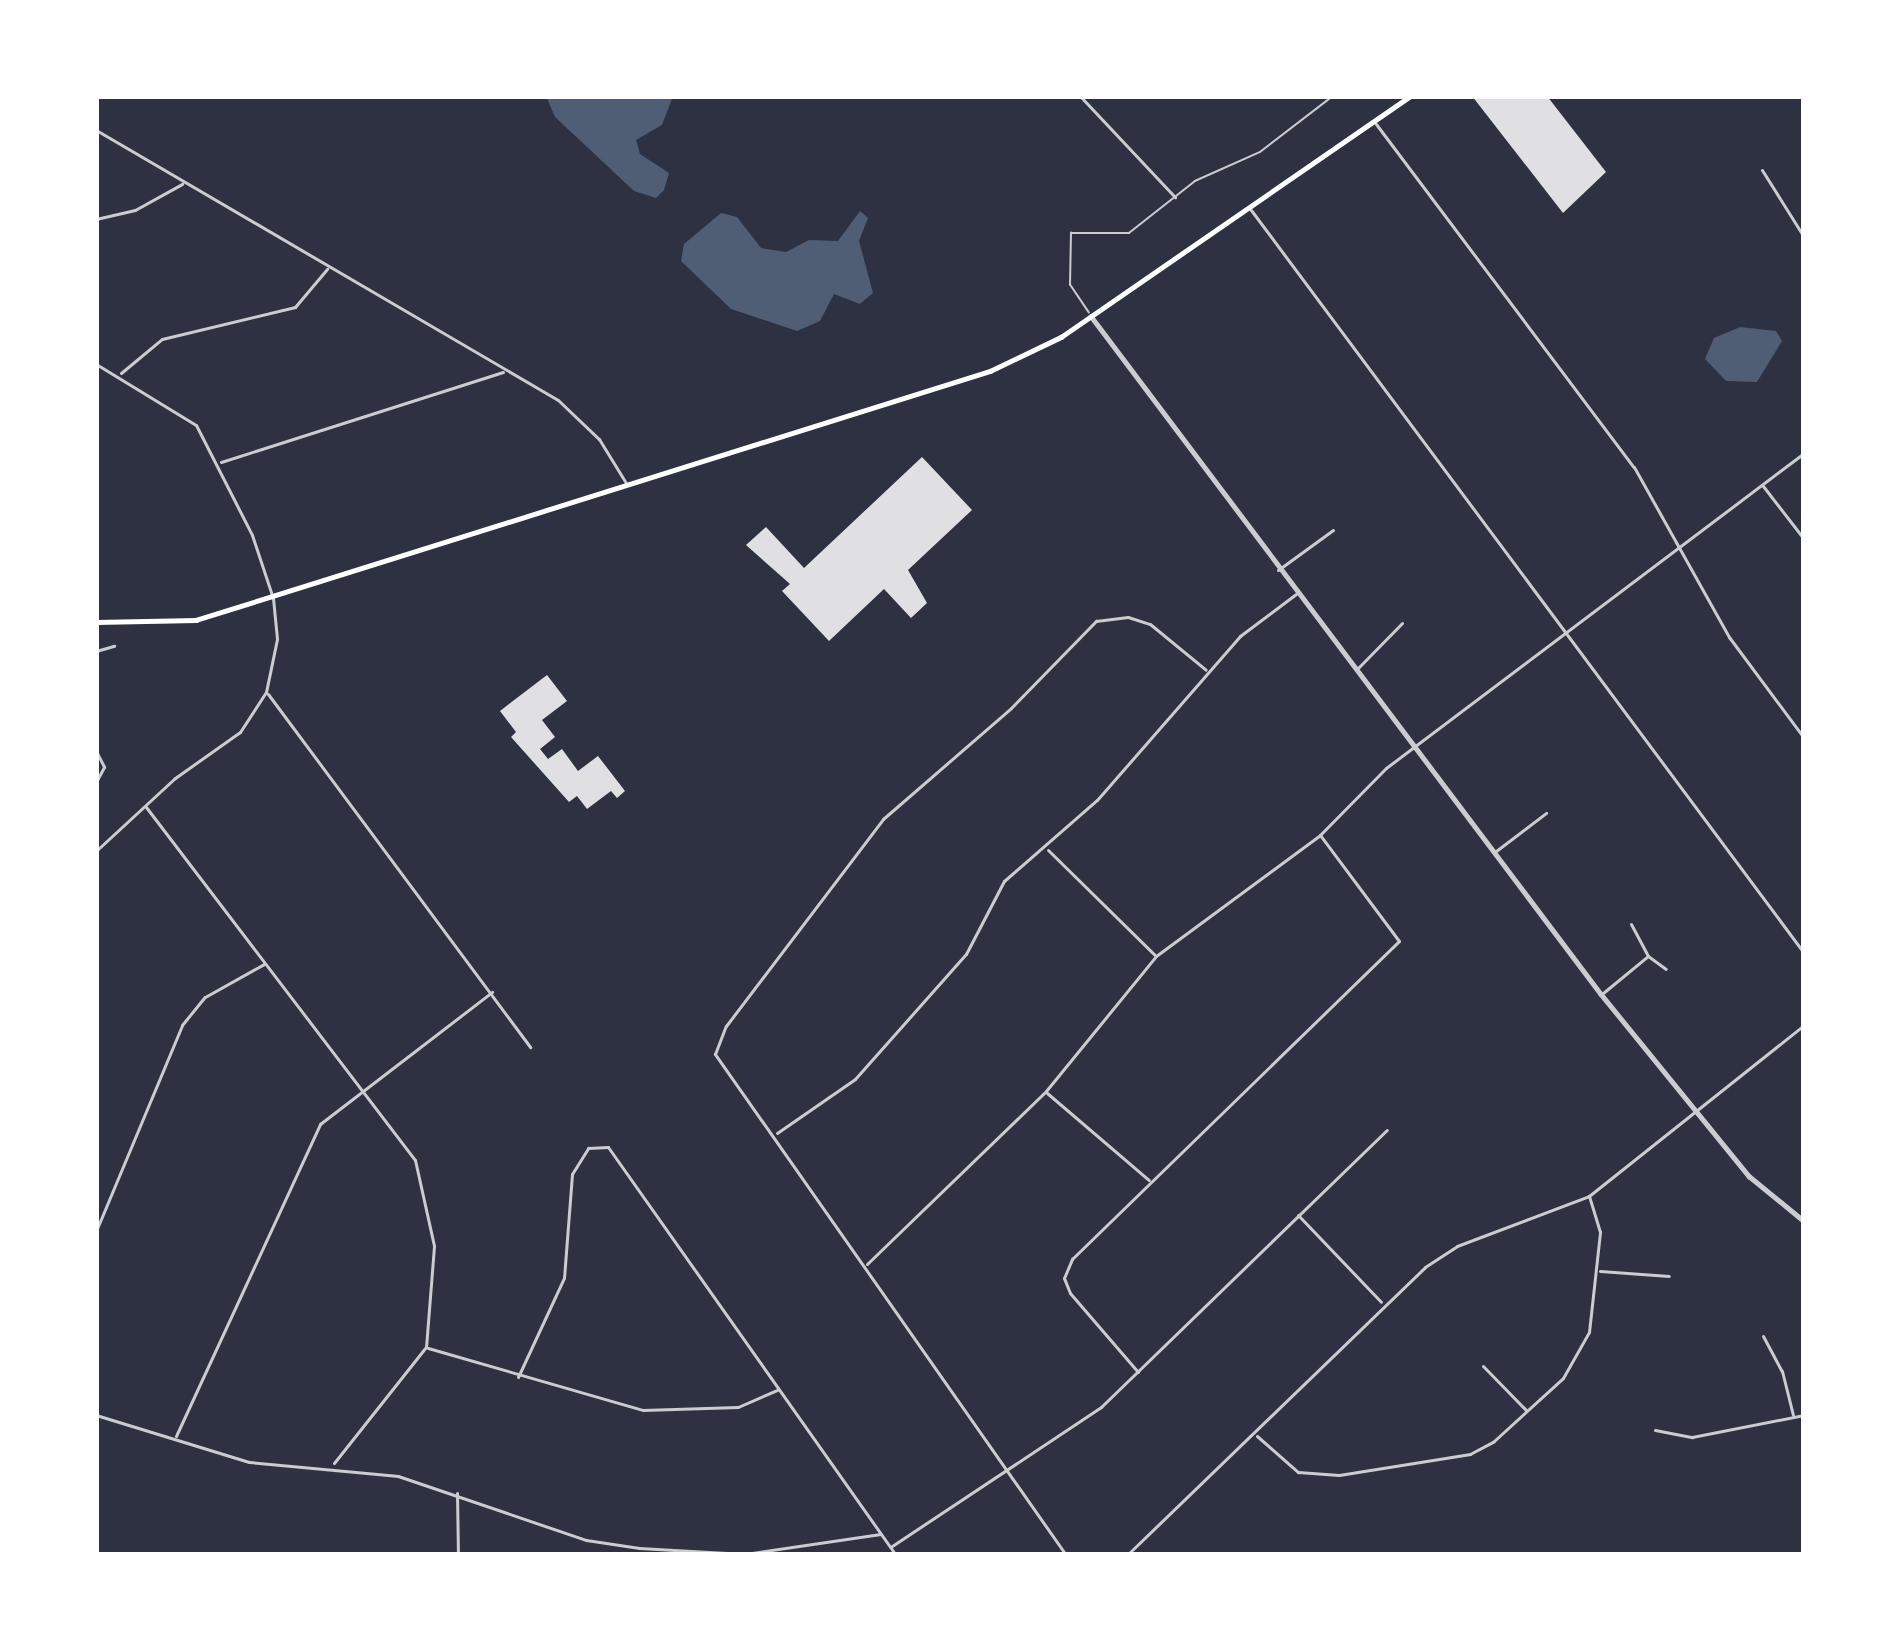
<!DOCTYPE html>
<style>
body{margin:0}
#map{position:relative;width:1900px;height:1651px;overflow:hidden;background:#2d3142;font-family:"IBM Plex Serif",serif}
div>[style]{position:absolute}
.water>*{inset:0;background:#4f5d75}
.building>*{inset:0;background:#e0e0e3}
.service>*{height:1.5px;margin:-0.75px;padding:0 0.75px;transform-origin:0.75px;border-radius:0.75px;background:#caccd0}
.minor>*{height:3px;margin:-1.5px;padding:0 1.5px;transform-origin:1.5px;border-radius:1.5px;background:#caccd0}
.tertiary>*{height:4.5px;margin:-2.25px;padding:0 2.25px;transform-origin:2.25px;border-radius:2.25px;background:#caccd0}
.primary>*{height:4.5px;margin:-2.25px;padding:0 2.25px;transform-origin:2.25px;border-radius:2.25px;background:#fff}
span{translate:-50% -50%;white-space:nowrap;text-align:center;line-height:1.15;-webkit-text-stroke:12px #fff;paint-order:stroke}
.frame{position:absolute;inset:0;border:99px solid #fff;pointer-events:none}
</style>
<div id="map">
<div class="water">
<i style="clip-path:polygon(546px 96px,673px 96px,662px 125px,636px 140px,640px 154px,669px 173px,664px 190px,656px 198px,634px 191px,555px 117px)"></i>
<i style="clip-path:polygon(860px 211px,868px 218px,859px 241px,873px 293px,860px 304px,834px 294px,820px 321px,797px 331px,731px 309px,681px 261px,684px 244px,721px 213px,737px 217px,761px 248px,786px 252px,809px 240px,838px 241px)"></i>
<i style="clip-path:polygon(1740px 327px,1776px 331px,1782px 341px,1757px 382px,1726px 381px,1705px 359px,1714px 338px)"></i>
</div>
<div class="building">
<i style="clip-path:polygon(1472px 96px,1547px 96px,1606px 172px,1563px 213px)"></i>
<i style="clip-path:polygon(922px 457px,972px 510px,908px 570px,927px 603px,911px 618px,884px 589px,829px 641px,782px 591px,790px 584px,746px 545px,766px 527px,804px 568px)"></i>
<i style="clip-path:polygon(547px 675px,567px 701px,542px 720px,555px 737px,540px 749px,548px 759px,562px 749px,578px 771px,598px 756px,625px 791px,617px 798px,611px 791px,587px 809px,577px 796px,569px 802px,511px 737px,516px 732px,500px 711px)"></i>
</div>
<div class="service">
<i style="left:1089px;top:313px;width:34px;rotate:-124deg"></i>
<i style="left:1070px;top:285px;width:52px;rotate:-88.9deg"></i>
<i style="left:1071px;top:233px;width:58px"></i>
<i style="left:1129px;top:233px;width:84px;rotate:-38.2deg"></i>
<i style="left:1195px;top:181px;width:71px;rotate:-24deg"></i>
<i style="left:1260px;top:152px;width:92px;rotate:-37.5deg"></i>
</div>
<div class="minor">
<i style="left:1080px;top:96px;width:139px;rotate:46.8deg"></i>
<i style="left:1376px;top:124px;width:429px;rotate:53.1deg"></i>
<i style="left:1634px;top:467px;width:195px;rotate:60.8deg"></i>
<i style="left:1729px;top:637px;width:126px;rotate:53.4deg"></i>
<i style="left:96px;top:130px;width:535px;rotate:30.3deg"></i>
<i style="left:558px;top:400px;width:57px;rotate:43.6deg"></i>
<i style="left:599px;top:439px;width:52px;rotate:58.5deg"></i>
<i style="left:1762px;top:170px;width:79px;rotate:57.9deg"></i>
<i style="left:1251px;top:210px;width:926px;rotate:53.34deg"></i>
<i style="left:96px;top:219px;width:40px;rotate:-13deg"></i>
<i style="left:135px;top:210px;width:54px;rotate:-29deg"></i>
<i style="left:96px;top:364px;width:117px;rotate:31.4deg"></i>
<i style="left:196px;top:425px;width:123px;rotate:63deg"></i>
<i style="left:252px;top:535px;width:66px;rotate:71.6deg"></i>
<i style="left:273px;top:598px;width:41px;rotate:84.4deg"></i>
<i style="left:277px;top:639px;width:54px;rotate:101.7deg"></i>
<i style="left:266px;top:692px;width:48px;rotate:123deg"></i>
<i style="left:240px;top:732px;width:80px;rotate:144.7deg"></i>
<i style="left:175px;top:778px;width:108px;rotate:137.3deg"></i>
<i style="left:121px;top:373px;width:53px;rotate:-39.7deg"></i>
<i style="left:162px;top:339px;width:137px;rotate:-13.5deg"></i>
<i style="left:295px;top:307px;width:50px;rotate:-49.9deg"></i>
<i style="left:221px;top:462px;width:296px;rotate:-17.7deg"></i>
<i style="left:1763px;top:486px;width:67px;rotate:52.3deg"></i>
<i style="left:1278px;top:570px;width:68px;rotate:-36deg"></i>
<i style="left:96px;top:651px;width:19px;rotate:-16deg"></i>
<i style="left:1358px;top:668px;width:63px;rotate:-45.6deg"></i>
<i style="left:268px;top:694px;width:440px;rotate:53.4deg"></i>
<i style="left:96px;top:751px;width:18px;rotate:63deg"></i>
<i style="left:104px;top:767px;width:17px;rotate:118deg"></i>
<i style="left:146px;top:807px;width:444px;rotate:52.7deg"></i>
<i style="left:415px;top:1160px;width:88px;rotate:77.5deg"></i>
<i style="left:434px;top:1246px;width:101px;rotate:94.5deg"></i>
<i style="left:1048px;top:850px;width:151px;rotate:44.5deg"></i>
<i style="left:1496px;top:851px;width:63px;rotate:-37.2deg"></i>
<i style="left:1631px;top:924px;width:36px;rotate:62deg"></i>
<i style="left:1648px;top:956px;width:22px;rotate:36deg"></i>
<i style="left:1603px;top:993px;width:58px;rotate:-39.4deg"></i>
<i style="left:1047px;top:1093px;width:134px;rotate:40.5deg"></i>
<i style="left:777px;top:1133px;width:95px;rotate:-34.7deg"></i>
<i style="left:855px;top:1079px;width:167px;rotate:-48.4deg"></i>
<i style="left:966px;top:954px;width:82px;rotate:-62.5deg"></i>
<i style="left:1004px;top:881px;width:123px;rotate:-41.1deg"></i>
<i style="left:1097px;top:800px;width:218px;rotate:-48.9deg"></i>
<i style="left:1240px;top:636px;width:70px;rotate:-36.9deg"></i>
<i style="left:1298px;top:1215px;width:120px;rotate:46.3deg"></i>
<i style="left:96px;top:1231px;width:223px;rotate:-67.3deg"></i>
<i style="left:182px;top:1025px;width:36px;rotate:-51deg"></i>
<i style="left:205px;top:997px;width:68px;rotate:-29.2deg"></i>
<i style="left:867px;top:1264px;width:249px;rotate:-44deg"></i>
<i style="left:1046px;top:1091px;width:174px;rotate:-50.8deg"></i>
<i style="left:1156px;top:956px;width:204px;rotate:-36.4deg"></i>
<i style="left:1320px;top:835px;width:94px;rotate:-45.4deg"></i>
<i style="left:1386px;top:768px;width:523px;rotate:-37deg"></i>
<i style="left:1600px;top:1271px;width:69px;rotate:4.1deg"></i>
<i style="left:1763px;top:1336px;width:40px;rotate:62deg"></i>
<i style="left:1782px;top:1371px;width:45px;rotate:76deg"></i>
<i style="left:428px;top:1348px;width:224px;rotate:16.1deg"></i>
<i style="left:643px;top:1410px;width:95px;rotate:-1.8deg"></i>
<i style="left:738px;top:1407px;width:43px;rotate:-23.6deg"></i>
<i style="left:1483px;top:1366px;width:62px;rotate:45.7deg"></i>
<i style="left:1138px;top:1372px;width:104px;rotate:-130.7deg"></i>
<i style="left:1070px;top:1293px;width:16px;rotate:-112deg"></i>
<i style="left:1064px;top:1278px;width:21px;rotate:-67deg"></i>
<i style="left:1072px;top:1259px;width:456px;rotate:-44.2deg"></i>
<i style="left:1399px;top:941px;width:132px;rotate:-126.7deg"></i>
<i style="left:518px;top:1377px;width:109px;rotate:-65.1deg"></i>
<i style="left:564px;top:1278px;width:104px;rotate:-85.6deg"></i>
<i style="left:572px;top:1174px;width:31px;rotate:-58deg"></i>
<i style="left:588px;top:1148px;width:20px;rotate:-3deg"></i>
<i style="left:608px;top:1147px;width:499px;rotate:54.8deg"></i>
<i style="left:96px;top:1415px;width:160px;rotate:17.1deg"></i>
<i style="left:249px;top:1462px;width:150px;rotate:5.4deg"></i>
<i style="left:398px;top:1476px;width:199px;rotate:18.8deg"></i>
<i style="left:586px;top:1540px;width:54px;rotate:8.6deg"></i>
<i style="left:639px;top:1548px;width:106px;rotate:3.2deg"></i>
<i style="left:745px;top:1554px;width:137px;rotate:-8.4deg"></i>
<i style="left:1655px;top:1430px;width:38px;rotate:11deg"></i>
<i style="left:1692px;top:1437px;width:114px;rotate:-11.1deg"></i>
<i style="left:176px;top:1436px;width:344px;rotate:-65.2deg"></i>
<i style="left:320px;top:1124px;width:217px;rotate:-37.5deg"></i>
<i style="left:1257px;top:1436px;width:55px;rotate:41.3deg"></i>
<i style="left:1298px;top:1472px;width:41px;rotate:4.2deg"></i>
<i style="left:1339px;top:1475px;width:133px;rotate:-9.1deg"></i>
<i style="left:1470px;top:1454px;width:27px;rotate:-28deg"></i>
<i style="left:1494px;top:1441px;width:93px;rotate:-42.4deg"></i>
<i style="left:1563px;top:1378px;width:53px;rotate:-60.5deg"></i>
<i style="left:1589px;top:1332px;width:101px;rotate:-83.7deg"></i>
<i style="left:1600px;top:1232px;width:38px;rotate:-107deg"></i>
<i style="left:334px;top:1463px;width:147px;rotate:-51.6deg"></i>
<i style="left:457px;top:1493px;width:62px;rotate:89.1deg"></i>
<i style="left:892px;top:1546px;width:251px;rotate:-33.6deg"></i>
<i style="left:1101px;top:1407px;width:398px;rotate:-44.1deg"></i>
<i style="left:1066px;top:1555px;width:612px;rotate:-125.02deg"></i>
<i style="left:715px;top:1054px;width:30px;rotate:-69deg"></i>
<i style="left:726px;top:1026px;width:260px;rotate:-52.8deg"></i>
<i style="left:883px;top:819px;width:169px;rotate:-40.9deg"></i>
<i style="left:1011px;top:708px;width:122px;rotate:-45.7deg"></i>
<i style="left:1096px;top:621px;width:32px;rotate:-7deg"></i>
<i style="left:1128px;top:617px;width:23px;rotate:18deg"></i>
<i style="left:1150px;top:624px;width:72px;rotate:39.4deg"></i>
<i style="left:1127px;top:1555px;width:414px;rotate:-44deg"></i>
<i style="left:1425px;top:1267px;width:38px;rotate:-33deg"></i>
<i style="left:1457px;top:1246px;width:141px;rotate:-20.7deg"></i>
<i style="left:1589px;top:1196px;width:275px;rotate:-38.5deg"></i>
</div>
<div class="tertiary">
<i style="left:1091px;top:316px;width:848px;rotate:53.05deg"></i>
<i style="left:1601px;top:994px;width:235px;rotate:50.9deg"></i>
<i style="left:1749px;top:1176px;width:71px;rotate:39.3deg"></i>
</div>
<div class="primary">
<i style="left:96px;top:622px;width:100px;rotate:-1.1deg"></i>
<i style="left:196px;top:620px;width:832px;rotate:-17.41deg"></i>
<i style="left:990px;top:371px;width:79px;rotate:-25.6deg"></i>
<i style="left:1061px;top:337px;width:425px;rotate:-34.6deg"></i>
</div>
<div class="frame"></div>
</div>
